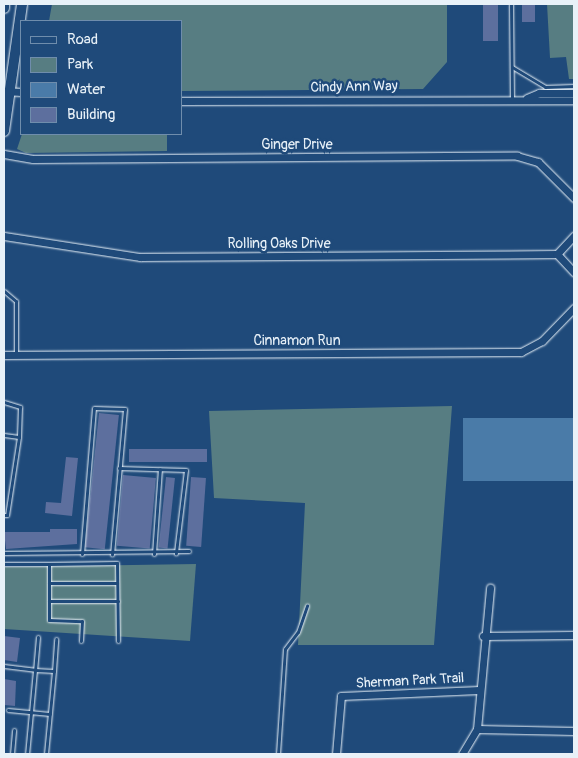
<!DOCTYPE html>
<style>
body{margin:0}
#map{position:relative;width:578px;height:758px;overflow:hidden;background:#1f4a7a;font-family:Pangolin,sans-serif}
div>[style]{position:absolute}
.green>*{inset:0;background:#577d82}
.water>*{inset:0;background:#4a7ba8;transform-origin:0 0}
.building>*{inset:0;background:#5d6f9e;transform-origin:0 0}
.roads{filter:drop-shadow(0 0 1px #e8f1f8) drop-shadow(0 0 1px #e8f1f8)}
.service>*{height:3px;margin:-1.5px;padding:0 1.5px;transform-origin:1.5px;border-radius:1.5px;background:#1f4a7a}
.minor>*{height:7px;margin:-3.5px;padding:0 3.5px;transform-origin:3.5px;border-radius:3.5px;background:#1f4a7a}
.secondary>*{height:10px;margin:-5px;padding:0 5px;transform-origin:5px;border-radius:5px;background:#1f4a7a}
span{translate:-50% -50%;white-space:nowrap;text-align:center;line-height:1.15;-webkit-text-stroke:5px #1f4a7a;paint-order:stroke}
.street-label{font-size:14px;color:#e8f1f8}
.frame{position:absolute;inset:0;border:5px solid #e8f1f8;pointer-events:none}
.legend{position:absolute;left:20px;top:20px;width:162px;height:115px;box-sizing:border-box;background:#1f4a7a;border:1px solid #6f8dac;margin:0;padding:6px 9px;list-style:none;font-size:15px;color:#e8f1f8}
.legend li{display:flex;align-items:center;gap:10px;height:25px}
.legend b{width:25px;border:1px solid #6f8dac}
</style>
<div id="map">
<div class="green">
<i style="clip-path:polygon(52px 4px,447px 4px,447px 62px,423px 89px,181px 91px,181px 21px,49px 21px)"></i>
<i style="clip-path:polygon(547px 4px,574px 4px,574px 79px,569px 79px,566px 57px,550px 58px)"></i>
<i style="clip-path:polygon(22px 134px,167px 134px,167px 151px,26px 153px,17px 149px)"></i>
<i style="clip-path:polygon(452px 406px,434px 645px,298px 645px,305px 503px,214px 498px,209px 411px)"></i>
<i style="clip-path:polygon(196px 564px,190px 641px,4px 629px,4px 567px)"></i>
</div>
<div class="water">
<i style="left:574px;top:418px;width:63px;height:111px;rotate:90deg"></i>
</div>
<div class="building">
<i style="left:483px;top:4px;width:15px;height:37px"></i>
<i style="left:522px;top:4px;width:13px;height:18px"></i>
<i style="left:99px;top:413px;width:20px;height:135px;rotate:6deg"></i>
<i style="left:207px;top:449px;width:13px;height:78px;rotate:90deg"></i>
<i style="clip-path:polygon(66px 457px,78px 458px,72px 516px,45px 513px,46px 502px,61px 503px)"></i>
<i style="left:123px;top:475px;width:33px;height:71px;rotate:5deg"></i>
<i style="left:166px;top:477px;width:9px;height:71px;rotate:6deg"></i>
<i style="left:191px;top:477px;width:15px;height:69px;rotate:4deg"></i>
<i style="clip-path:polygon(50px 529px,77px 529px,77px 544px,6px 549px,4px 532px,50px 532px)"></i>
<i style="clip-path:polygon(4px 636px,20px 638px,17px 662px,4px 660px)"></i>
<i style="clip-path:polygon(4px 679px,16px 681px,15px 706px,4px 705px)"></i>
</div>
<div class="roads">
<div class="service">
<i style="left:511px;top:4px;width:94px;rotate:89.4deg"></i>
<i style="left:512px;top:67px;width:39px;rotate:31deg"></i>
<i style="left:545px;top:87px;width:29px;rotate:-2deg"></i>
<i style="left:4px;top:291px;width:16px;rotate:40deg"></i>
<i style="left:16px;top:301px;width:53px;rotate:90deg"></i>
<i style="left:4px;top:402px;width:17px;rotate:17deg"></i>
<i style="left:20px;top:407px;width:30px;rotate:92deg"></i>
<i style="left:4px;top:435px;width:15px;rotate:8deg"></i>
<i style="left:19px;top:437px;width:79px;rotate:98.7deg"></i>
<i style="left:7px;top:515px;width:3px;rotate:180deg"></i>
<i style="left:119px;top:468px;width:67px;rotate:1.7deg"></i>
<i style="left:186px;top:470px;width:84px;rotate:96.9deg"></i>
<i style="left:4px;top:553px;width:185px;rotate:-0.6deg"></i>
<i style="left:82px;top:554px;width:146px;rotate:-85.3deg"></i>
<i style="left:94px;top:408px;width:31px;rotate:2deg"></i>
<i style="left:125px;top:409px;width:146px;rotate:95.1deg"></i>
<i style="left:154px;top:554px;width:85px;rotate:-86deg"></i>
<i style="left:4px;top:564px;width:45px"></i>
<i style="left:49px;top:564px;width:56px;rotate:90deg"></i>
<i style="left:49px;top:620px;width:33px;rotate:2deg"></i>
<i style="left:82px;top:621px;width:20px;rotate:93deg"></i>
<i style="left:49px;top:564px;width:68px;rotate:-0.8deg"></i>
<i style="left:117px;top:563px;width:78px;rotate:89.3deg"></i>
<i style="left:49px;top:583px;width:68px"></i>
<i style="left:49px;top:601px;width:69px"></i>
<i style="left:38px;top:637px;width:33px;rotate:95deg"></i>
<i style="left:35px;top:670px;width:19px;rotate:3deg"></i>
<i style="left:54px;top:671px;width:32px;rotate:-86deg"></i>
<i style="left:4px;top:666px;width:31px;rotate:7deg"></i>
<i style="left:35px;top:670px;width:84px;rotate:95.4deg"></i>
<i style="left:8px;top:710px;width:42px;rotate:5.4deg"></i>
<i style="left:12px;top:754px;width:24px;rotate:-85deg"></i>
<i style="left:46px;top:754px;width:83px;rotate:-84.5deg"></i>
<i style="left:278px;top:754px;width:105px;rotate:-86.2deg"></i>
<i style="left:285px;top:649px;width:21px;rotate:-53deg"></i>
<i style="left:298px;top:632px;width:28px;rotate:-71deg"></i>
</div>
<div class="minor">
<i style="left:4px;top:91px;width:17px;rotate:3deg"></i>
<i style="left:527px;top:98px;width:13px;rotate:-23deg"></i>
<i style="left:539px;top:93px;width:35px"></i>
<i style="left:181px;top:101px;width:393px;rotate:-0.1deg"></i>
<i style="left:4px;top:154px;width:29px;rotate:10deg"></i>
<i style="left:33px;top:159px;width:484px;rotate:-0.4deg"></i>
<i style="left:517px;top:156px;width:22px;rotate:16deg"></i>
<i style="left:538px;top:162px;width:51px;rotate:45deg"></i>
<i style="left:4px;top:236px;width:138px;rotate:8.8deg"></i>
<i style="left:140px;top:257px;width:417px;rotate:-0.4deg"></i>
<i style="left:557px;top:254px;width:25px;rotate:-47deg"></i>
<i style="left:557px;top:254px;width:25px;rotate:47deg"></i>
<i style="left:4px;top:355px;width:517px;rotate:-0.33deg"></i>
<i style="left:521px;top:352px;width:24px;rotate:-28deg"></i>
<i style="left:542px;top:341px;width:46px;rotate:-45.9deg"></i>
<i style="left:483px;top:636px;width:91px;rotate:-0.6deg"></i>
<i style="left:477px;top:729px;width:97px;rotate:1.2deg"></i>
<i style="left:336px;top:754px;width:58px;rotate:-85.1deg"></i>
<i style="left:341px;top:696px;width:138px;rotate:-2.5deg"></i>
<i style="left:462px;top:754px;width:29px;rotate:-59deg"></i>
<i style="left:477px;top:729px;width:142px;rotate:-84.7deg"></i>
</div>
<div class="secondary">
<i style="left:4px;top:8px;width:4px;rotate:-90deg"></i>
<i style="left:4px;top:131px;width:128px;rotate:-81.9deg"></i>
</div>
</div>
<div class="street-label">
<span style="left:354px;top:87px;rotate:-1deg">Cindy Ann Way</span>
<span style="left:297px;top:145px">Ginger Drive</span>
<span style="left:279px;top:244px">Rolling Oaks Drive</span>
<span style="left:297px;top:341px">Cinnamon Run</span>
<span style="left:410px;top:681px;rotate:-3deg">Sherman Park Trail</span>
</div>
<div class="frame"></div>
<ul class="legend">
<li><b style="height:6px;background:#1f4a7a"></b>Road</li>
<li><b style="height:14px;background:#577d82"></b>Park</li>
<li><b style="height:14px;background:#4a7ba8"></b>Water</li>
<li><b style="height:14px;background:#5d6f9e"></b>Building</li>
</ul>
</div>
